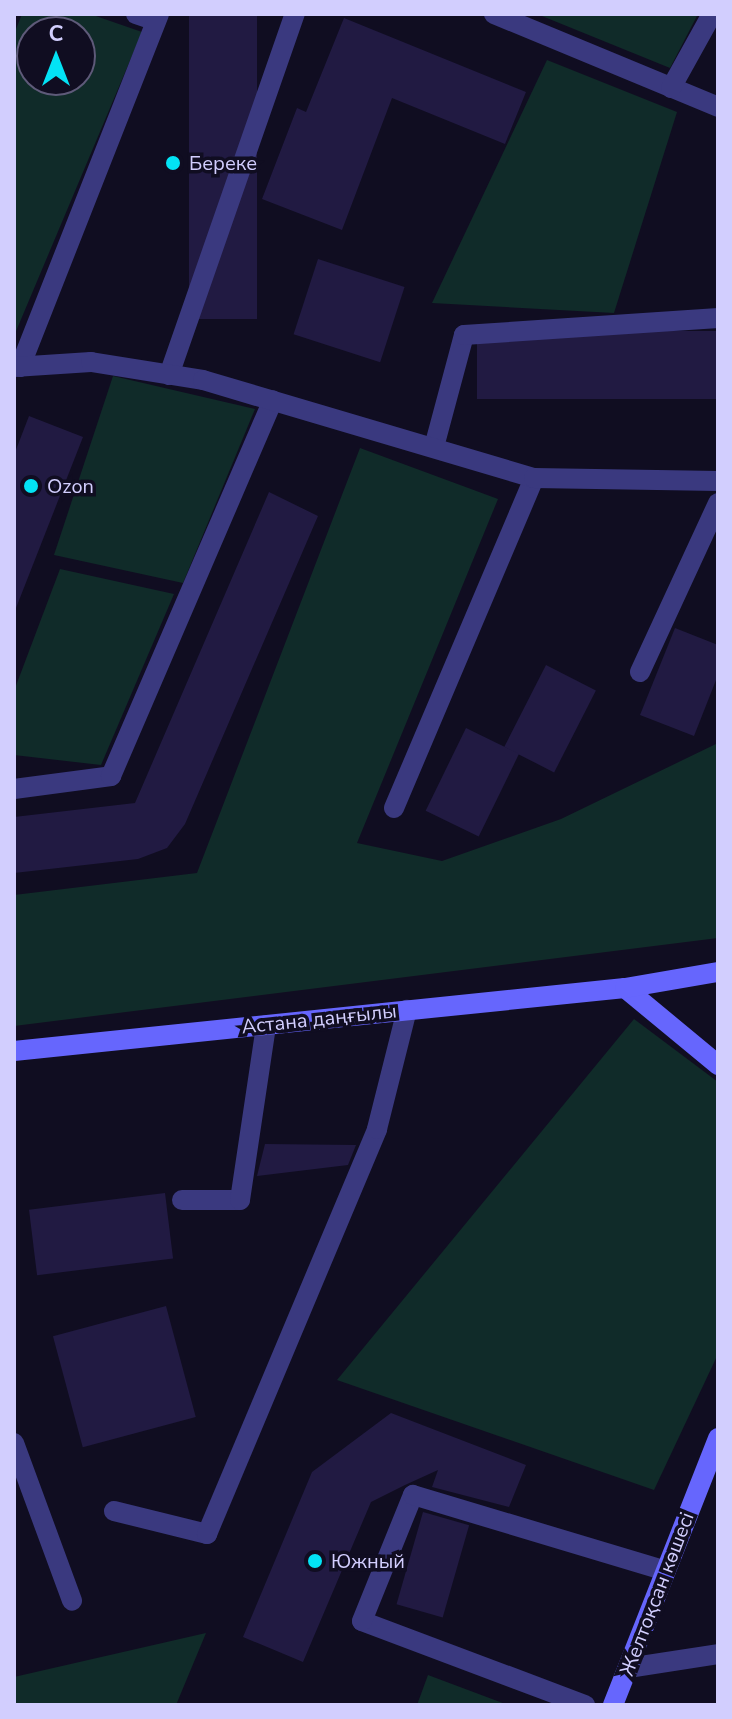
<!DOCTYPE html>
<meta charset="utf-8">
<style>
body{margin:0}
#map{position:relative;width:732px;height:1719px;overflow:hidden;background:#100d21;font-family:"Nunito Sans",sans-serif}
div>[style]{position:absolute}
.green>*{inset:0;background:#102b29}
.building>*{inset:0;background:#211a42;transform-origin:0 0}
.lane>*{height:20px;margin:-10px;padding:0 10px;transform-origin:10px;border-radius:10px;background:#3a397f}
.street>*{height:20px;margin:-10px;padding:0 10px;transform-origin:10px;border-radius:10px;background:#3a397f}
.secondary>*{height:20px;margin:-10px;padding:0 10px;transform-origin:10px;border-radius:10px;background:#6666fd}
.dots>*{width:22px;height:22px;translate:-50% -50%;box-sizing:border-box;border:4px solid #100d21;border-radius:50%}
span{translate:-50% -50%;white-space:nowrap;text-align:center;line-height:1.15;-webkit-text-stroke:7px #100d21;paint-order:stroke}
.poi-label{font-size:20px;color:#d2cefe}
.left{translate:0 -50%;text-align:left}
.street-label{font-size:20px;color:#d2cefe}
.frame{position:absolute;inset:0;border:16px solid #d2cefe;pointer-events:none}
.north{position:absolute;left:16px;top:16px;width:80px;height:80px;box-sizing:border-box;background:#100d21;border:2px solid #5e5a79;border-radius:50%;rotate:0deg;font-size:22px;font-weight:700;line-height:32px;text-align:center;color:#d2cefe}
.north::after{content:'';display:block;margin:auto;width:28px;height:36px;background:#03e3f5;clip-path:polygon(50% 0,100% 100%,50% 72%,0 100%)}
</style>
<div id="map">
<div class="green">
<i style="clip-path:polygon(evenodd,22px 14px,90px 14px,142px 32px,14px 336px,14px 34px,22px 14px,32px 32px,80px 32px,80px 80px,32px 80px,32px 32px)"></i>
<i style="clip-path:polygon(537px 14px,698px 14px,670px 68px)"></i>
<i style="clip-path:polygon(547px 60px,677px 112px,614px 313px,432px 303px)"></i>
<i style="clip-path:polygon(113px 376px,255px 409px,183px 583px,54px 555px)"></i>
<i style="clip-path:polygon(360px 448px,498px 499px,357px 843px,442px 861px,561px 819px,718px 743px,718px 938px,14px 1026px,14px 895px,197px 873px)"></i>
<i style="clip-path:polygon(60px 569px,174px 594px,101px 765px,14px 755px,14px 691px)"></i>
<i style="clip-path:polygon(634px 1019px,718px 1082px,718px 1354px,654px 1490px,337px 1380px)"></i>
<i style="clip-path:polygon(206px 1633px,176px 1705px,14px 1705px,14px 1677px)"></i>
<i style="clip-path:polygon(428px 1675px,508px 1705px,417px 1705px)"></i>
</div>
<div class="building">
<i style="left:189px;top:14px;width:68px;height:305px"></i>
<i style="clip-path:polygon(344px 18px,526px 92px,505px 144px,392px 98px,342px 230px,262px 199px,297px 108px,306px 112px)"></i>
<i style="left:318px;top:259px;width:91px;height:79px;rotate:18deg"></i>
<i style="left:718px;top:331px;width:68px;height:241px;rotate:90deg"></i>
<i style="clip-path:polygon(29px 416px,83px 437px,16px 608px,14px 455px)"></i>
<i style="clip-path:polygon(269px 492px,318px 516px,185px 824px,167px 848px,138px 859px,14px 873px,14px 817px,135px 803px)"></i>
<i style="clip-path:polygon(675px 628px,718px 645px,718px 675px,694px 736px,640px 715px)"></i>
<i style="left:546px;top:665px;width:56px;height:92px;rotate:27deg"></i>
<i style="left:466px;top:728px;width:59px;height:92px;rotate:26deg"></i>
<i style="clip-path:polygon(265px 1144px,356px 1145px,348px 1165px,257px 1176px)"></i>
<i style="left:165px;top:1193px;width:66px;height:137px;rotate:83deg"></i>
<i style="left:166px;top:1306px;width:115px;height:117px;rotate:75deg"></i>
<i style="clip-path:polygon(391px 1413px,526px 1465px,509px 1507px,432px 1487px,438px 1470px,405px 1485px,371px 1502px,303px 1662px,243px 1637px,312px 1472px)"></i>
<i style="left:423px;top:1512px;width:48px;height:96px;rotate:16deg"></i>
</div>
<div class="lane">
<i style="left:136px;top:14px;width:21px;rotate:19deg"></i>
<i style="left:494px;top:14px;width:243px;rotate:22.5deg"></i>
<i style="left:671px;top:88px;width:85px;rotate:-61deg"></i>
<i style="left:20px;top:367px;width:379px;rotate:-68.5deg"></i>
<i style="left:169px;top:375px;width:382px;rotate:-70.8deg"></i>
<i style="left:434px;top:447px;width:116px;rotate:-75deg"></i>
<i style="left:464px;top:335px;width:255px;rotate:-3.8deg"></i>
<i style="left:640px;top:672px;width:186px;rotate:-65.2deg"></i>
<i style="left:14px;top:789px;width:98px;rotate:-7.6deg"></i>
<i style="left:111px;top:776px;width:409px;rotate:-66.7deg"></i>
<i style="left:394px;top:808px;width:358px;rotate:-67deg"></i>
<i style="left:182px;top:1200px;width:58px"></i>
<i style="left:240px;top:1200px;width:177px;rotate:-81.5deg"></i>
<i style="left:14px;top:1443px;width:168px;rotate:69.8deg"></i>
<i style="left:114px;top:1511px;width:96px;rotate:13.9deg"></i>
<i style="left:207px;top:1534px;width:439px;rotate:-67.2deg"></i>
<i style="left:377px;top:1129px;width:123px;rotate:-75.9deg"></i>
<i style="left:585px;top:1705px;width:238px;rotate:-159.4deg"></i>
<i style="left:362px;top:1621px;width:136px;rotate:-68deg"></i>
<i style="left:413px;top:1495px;width:264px;rotate:16.7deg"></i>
</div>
<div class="street">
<i style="left:14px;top:367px;width:77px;rotate:-3.7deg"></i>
<i style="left:91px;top:362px;width:113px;rotate:9.1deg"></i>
<i style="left:203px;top:380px;width:345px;rotate:16.5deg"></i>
<i style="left:534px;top:478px;width:184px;rotate:0.9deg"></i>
<i style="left:628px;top:1668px;width:91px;rotate:-8.8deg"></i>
</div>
<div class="secondary">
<i style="left:625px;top:988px;width:121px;rotate:39.6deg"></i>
<i style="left:14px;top:1051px;width:614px;rotate:-5.89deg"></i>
<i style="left:625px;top:988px;width:94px;rotate:-9.8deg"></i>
<i style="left:613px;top:1705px;width:287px;rotate:-68.5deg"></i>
</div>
<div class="dots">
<i style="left:173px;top:163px;background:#03e3f5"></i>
<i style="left:31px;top:486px;background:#03e3f5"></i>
<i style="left:315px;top:1561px;background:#03e3f5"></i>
</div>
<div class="poi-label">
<span class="left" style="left:189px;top:163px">Береке</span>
<span class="left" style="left:47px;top:486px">Ozon</span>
<span class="left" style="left:331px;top:1561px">Южный</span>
</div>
<div class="street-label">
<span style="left:319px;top:1019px;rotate:-6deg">Астана даңғылы</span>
<span style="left:657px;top:1594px;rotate:-69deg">Желтоқсан көшесі</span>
</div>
<div class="frame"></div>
<div class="north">С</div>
</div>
